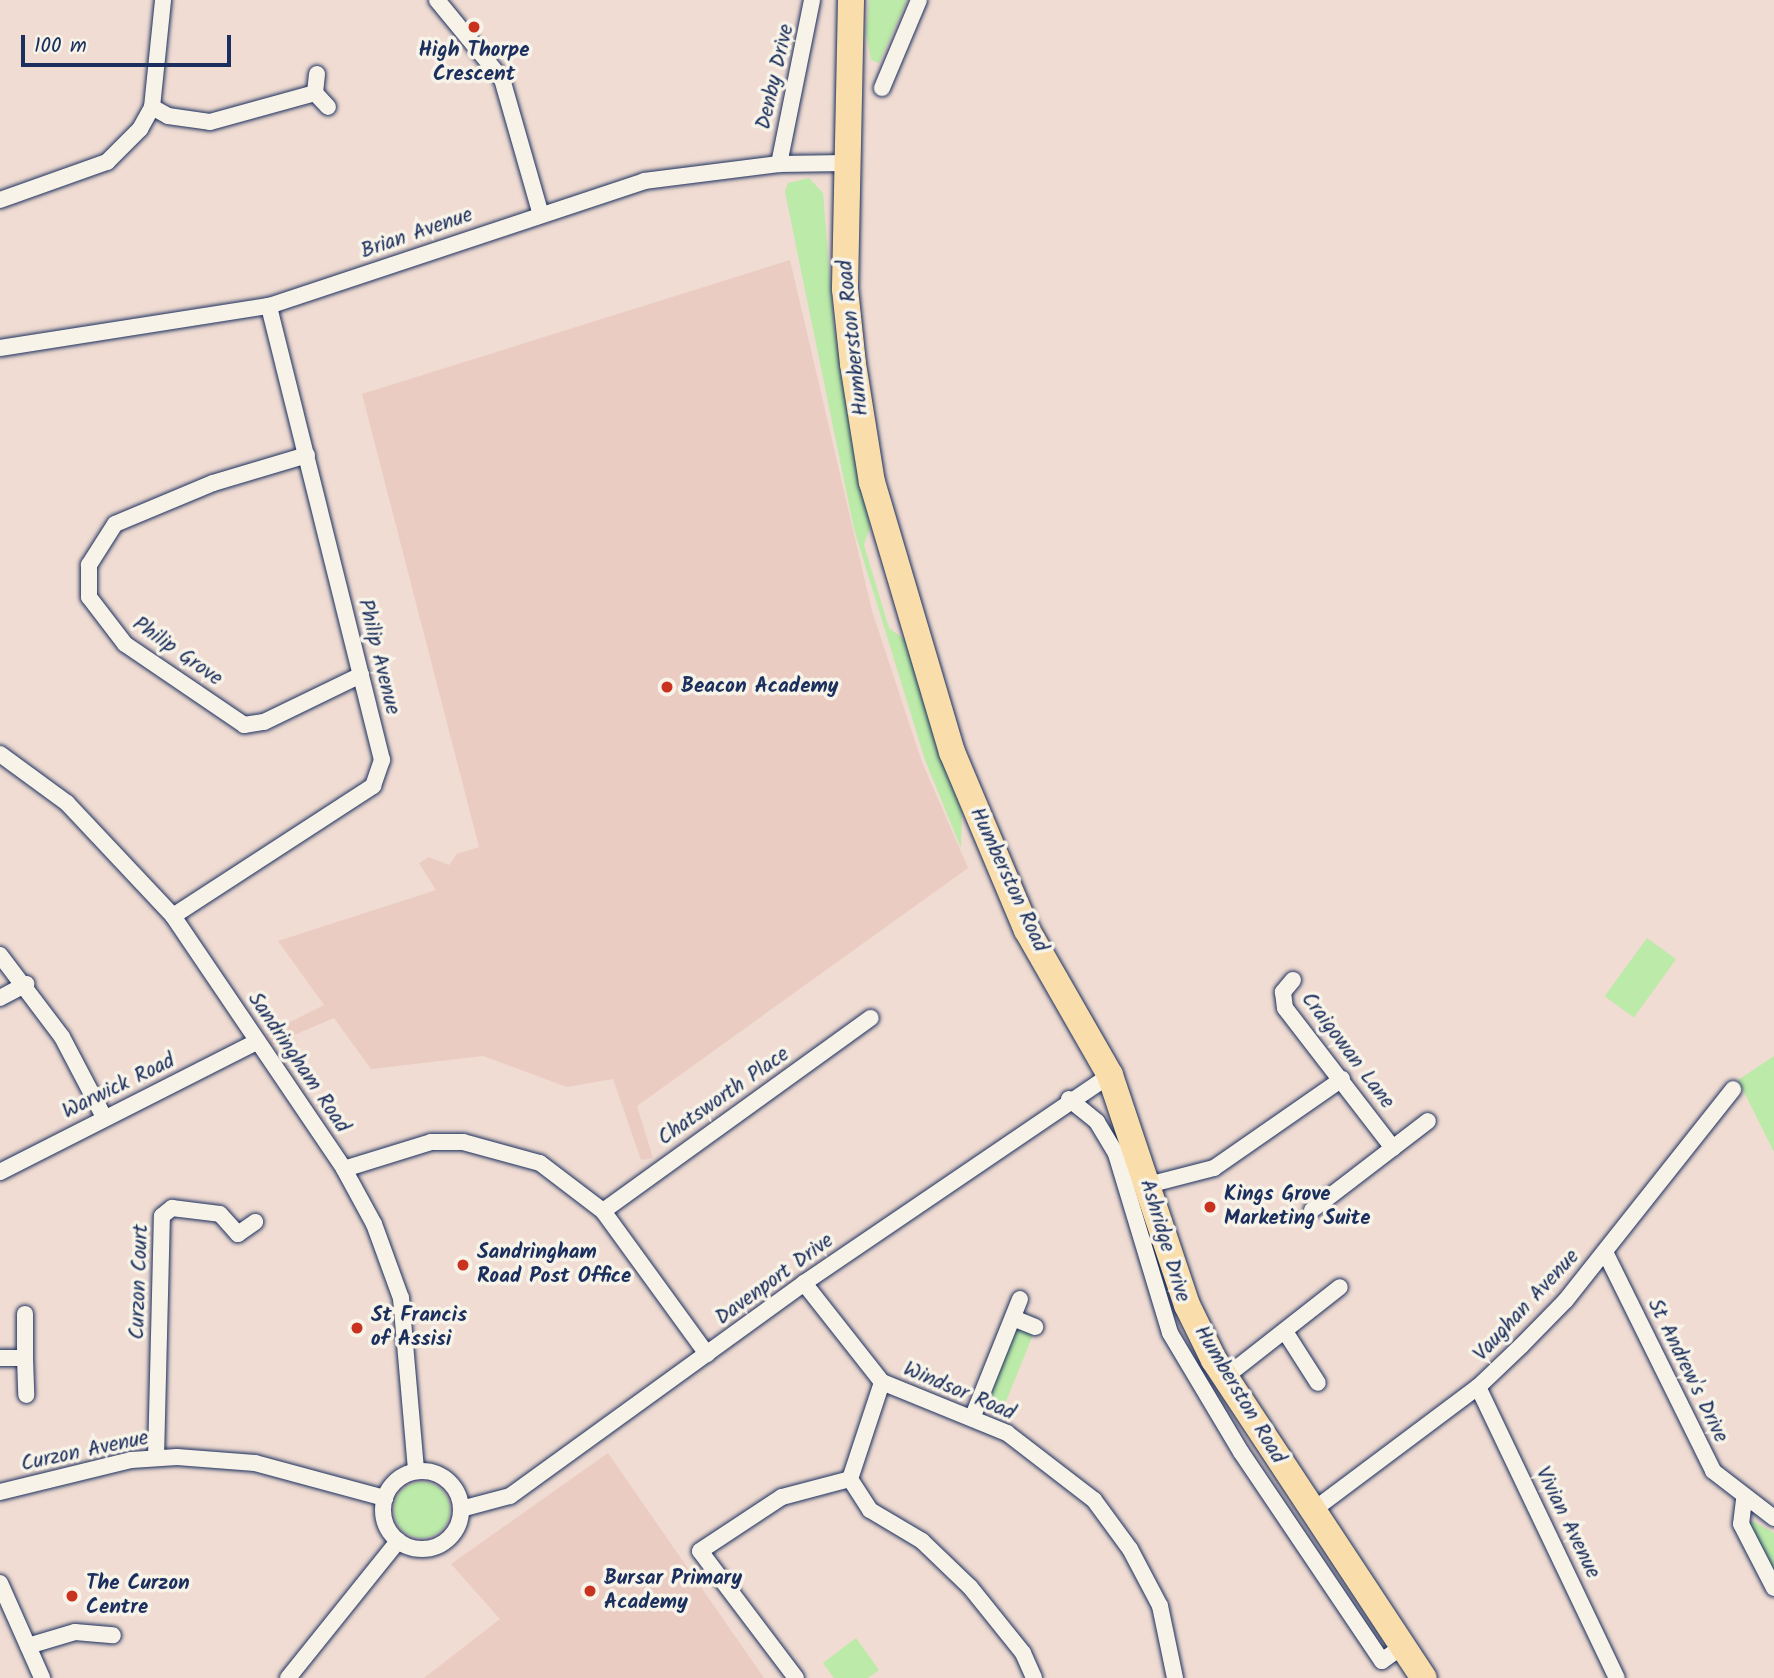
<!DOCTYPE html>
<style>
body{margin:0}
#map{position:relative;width:1774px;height:1678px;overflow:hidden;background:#f0dcd2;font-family:Kalam,sans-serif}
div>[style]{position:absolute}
.built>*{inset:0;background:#ebccc2}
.green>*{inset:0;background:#bceaa8;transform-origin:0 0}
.round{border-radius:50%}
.roads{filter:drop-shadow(0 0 2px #1b2f5e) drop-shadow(0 0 2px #1b2f5e)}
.minor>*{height:16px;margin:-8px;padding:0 8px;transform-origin:8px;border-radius:8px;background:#f7f3e8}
.minor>.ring{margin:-8px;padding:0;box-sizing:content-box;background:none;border:16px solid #f7f3e8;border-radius:50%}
.primary>*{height:26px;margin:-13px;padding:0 13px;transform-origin:13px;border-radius:13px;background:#f9deab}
.dots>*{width:19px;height:19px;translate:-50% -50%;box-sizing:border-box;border:4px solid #f7f3e8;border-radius:50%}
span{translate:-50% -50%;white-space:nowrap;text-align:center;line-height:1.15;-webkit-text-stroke:7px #f7f3e8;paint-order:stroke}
.poi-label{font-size:21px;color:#1b2f5e;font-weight:700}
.left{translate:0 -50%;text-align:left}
.street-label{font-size:21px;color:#1b2f5e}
.scale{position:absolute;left:21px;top:35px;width:210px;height:32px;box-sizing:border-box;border:4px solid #1b2f5e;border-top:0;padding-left:9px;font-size:21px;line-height:24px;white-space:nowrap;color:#1b2f5e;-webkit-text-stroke:5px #f7f3e8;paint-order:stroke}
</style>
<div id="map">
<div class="built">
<i style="clip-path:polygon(790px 260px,872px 611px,922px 762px,968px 868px,637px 1106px,653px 1158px,641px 1160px,613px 1079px,567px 1087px,483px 1056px,371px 1069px,334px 1018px,271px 1045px,266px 1034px,324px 1005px,278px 941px,436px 890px,419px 863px,429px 857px,449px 865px,457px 854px,479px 847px,362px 394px)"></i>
<i style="clip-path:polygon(608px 1453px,764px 1678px,424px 1678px,500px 1619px,451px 1564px)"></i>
</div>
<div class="green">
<i style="clip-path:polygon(869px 0,907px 0,879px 63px,871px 60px,866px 32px)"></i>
<i style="clip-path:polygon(809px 178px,823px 193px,834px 327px,870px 527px,864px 545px,889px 628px,904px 639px,962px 812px,961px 848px,925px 760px,854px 529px,785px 192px,788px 183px)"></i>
<i style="left:1647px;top:938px;width:36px;height:72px;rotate:36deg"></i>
<i style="clip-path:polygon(1774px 1056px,1774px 1152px,1738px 1080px)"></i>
<i style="left:1014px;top:1323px;width:22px;height:91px;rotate:22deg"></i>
<i class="round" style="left:394px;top:1482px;width:56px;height:56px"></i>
<i style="clip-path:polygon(1753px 1521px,1774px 1533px,1774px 1579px,1746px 1522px)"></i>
<i style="clip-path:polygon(856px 1638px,879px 1670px,868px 1678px,834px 1678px,823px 1663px)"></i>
</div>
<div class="roads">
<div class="minor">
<i style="left:437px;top:0;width:102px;rotate:50.6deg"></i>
<i style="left:502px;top:79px;width:141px;rotate:74deg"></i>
<i style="left:317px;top:74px;width:19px;rotate:96deg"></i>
<i style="left:315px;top:93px;width:19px;rotate:47deg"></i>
<i style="left:882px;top:88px;width:95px;rotate:-67.2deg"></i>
<i style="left:152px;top:107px;width:18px;rotate:29deg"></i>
<i style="left:168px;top:116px;width:42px;rotate:8.1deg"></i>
<i style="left:210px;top:122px;width:109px;rotate:-15.4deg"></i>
<i style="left:779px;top:164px;width:167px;rotate:-78.6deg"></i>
<i style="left:0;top:200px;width:114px;rotate:-19.6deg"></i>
<i style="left:107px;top:162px;width:47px;rotate:-45deg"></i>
<i style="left:140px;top:129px;width:25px;rotate:-61deg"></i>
<i style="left:152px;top:107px;width:108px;rotate:-84.1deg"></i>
<i style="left:0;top:348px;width:272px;rotate:-8.9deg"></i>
<i style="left:269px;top:306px;width:395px;rotate:-18.4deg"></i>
<i style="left:644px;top:181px;width:136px;rotate:-7.2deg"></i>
<i style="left:779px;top:164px;width:67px;rotate:-0.9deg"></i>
<i style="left:307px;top:455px;width:98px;rotate:163.4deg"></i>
<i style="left:213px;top:483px;width:106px;rotate:157.3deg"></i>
<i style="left:115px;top:524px;width:49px;rotate:122.4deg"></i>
<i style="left:89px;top:565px;width:32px;rotate:90deg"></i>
<i style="left:89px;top:597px;width:59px;rotate:52.5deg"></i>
<i style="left:125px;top:644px;width:144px;rotate:34.2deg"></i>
<i style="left:244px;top:725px;width:20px;rotate:-9deg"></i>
<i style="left:264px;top:722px;width:108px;rotate:-25.9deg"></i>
<i style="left:0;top:754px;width:83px;rotate:36.2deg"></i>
<i style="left:67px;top:803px;width:155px;rotate:46.8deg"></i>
<i style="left:173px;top:916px;width:305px;rotate:55.9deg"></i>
<i style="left:344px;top:1169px;width:63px;rotate:61.4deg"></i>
<i style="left:374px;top:1224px;width:79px;rotate:70deg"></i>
<i style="left:401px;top:1298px;width:174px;rotate:85deg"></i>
<i style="left:173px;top:916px;width:239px;rotate:-33deg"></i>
<i style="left:373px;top:786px;width:28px;rotate:-71deg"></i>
<i style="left:382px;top:760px;width:468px;rotate:-104deg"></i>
<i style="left:0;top:955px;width:103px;rotate:52.9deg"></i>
<i style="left:62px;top:1037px;width:90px;rotate:62.3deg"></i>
<i style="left:1293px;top:980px;width:16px;rotate:130deg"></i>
<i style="left:1283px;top:992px;width:16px;rotate:83deg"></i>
<i style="left:1285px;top:1008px;width:177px;rotate:52.4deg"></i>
<i style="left:0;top:998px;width:30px;rotate:-28deg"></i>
<i style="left:1069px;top:1099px;width:36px;rotate:39deg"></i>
<i style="left:1097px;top:1122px;width:37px;rotate:59deg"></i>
<i style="left:1116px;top:1154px;width:187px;rotate:73.2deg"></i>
<i style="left:1170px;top:1333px;width:139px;rotate:59.2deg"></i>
<i style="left:1241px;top:1452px;width:252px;rotate:56deg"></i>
<i style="left:1382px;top:1661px;width:26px;rotate:-36deg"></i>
<i style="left:344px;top:1169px;width:91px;rotate:-17.2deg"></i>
<i style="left:431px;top:1142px;width:32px"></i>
<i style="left:463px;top:1142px;width:80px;rotate:15.3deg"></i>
<i style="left:540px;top:1163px;width:79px;rotate:37.3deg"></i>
<i style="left:603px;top:1211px;width:177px;rotate:54deg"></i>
<i style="left:0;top:1172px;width:289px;rotate:-26.9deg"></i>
<i style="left:1148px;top:1185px;width:68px;rotate:-14.4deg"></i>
<i style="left:1214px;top:1168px;width:156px;rotate:-34.8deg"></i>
<i style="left:1312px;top:1210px;width:146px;rotate:-37.5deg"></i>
<i style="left:603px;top:1211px;width:330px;rotate:-35.8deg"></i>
<i style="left:1605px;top:1252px;width:244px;rotate:63.7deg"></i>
<i style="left:1713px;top:1471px;width:77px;rotate:37.6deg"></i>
<i style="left:804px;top:1283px;width:126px;rotate:51.8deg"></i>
<i style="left:882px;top:1382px;width:135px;rotate:22.2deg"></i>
<i style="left:1007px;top:1433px;width:110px;rotate:37.6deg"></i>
<i style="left:1094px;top:1500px;width:61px;rotate:53.7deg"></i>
<i style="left:1130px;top:1549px;width:64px;rotate:62.2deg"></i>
<i style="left:1160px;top:1606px;width:74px;rotate:78.2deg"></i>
<i style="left:25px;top:1314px;width:44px;rotate:90deg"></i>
<i style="left:1013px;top:1318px;width:24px;rotate:22deg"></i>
<i style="left:1286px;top:1333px;width:59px;rotate:57.4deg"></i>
<i style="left:0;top:1358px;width:25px"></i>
<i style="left:25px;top:1358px;width:37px;rotate:88deg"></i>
<i style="left:1224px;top:1378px;width:147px;rotate:-38.1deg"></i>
<i style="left:1478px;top:1387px;width:322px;rotate:64.5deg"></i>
<i style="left:973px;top:1416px;width:126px;rotate:-68.1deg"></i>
<i style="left:156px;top:1458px;width:242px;rotate:-88.6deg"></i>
<i style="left:162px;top:1216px;width:13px;rotate:-39deg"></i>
<i style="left:172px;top:1208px;width:48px;rotate:7.1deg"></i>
<i style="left:220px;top:1214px;width:27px;rotate:48deg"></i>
<i style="left:238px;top:1234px;width:21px;rotate:-35deg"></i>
<i class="ring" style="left:383px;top:1471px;width:62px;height:62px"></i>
<i style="left:850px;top:1479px;width:37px;rotate:57deg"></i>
<i style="left:870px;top:1510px;width:61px;rotate:30.8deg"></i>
<i style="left:922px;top:1541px;width:66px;rotate:43.8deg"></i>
<i style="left:970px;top:1587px;width:85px;rotate:51.2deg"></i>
<i style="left:1023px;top:1653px;width:27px;rotate:66deg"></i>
<i style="left:0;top:1492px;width:135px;rotate:-13.7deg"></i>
<i style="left:131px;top:1460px;width:46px;rotate:-3.7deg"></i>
<i style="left:177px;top:1457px;width:78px;rotate:4.4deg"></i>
<i style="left:255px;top:1463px;width:135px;rotate:15.1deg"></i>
<i style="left:1744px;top:1500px;width:24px;rotate:97deg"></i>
<i style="left:1741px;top:1524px;width:72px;rotate:62.7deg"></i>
<i style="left:461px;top:1509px;width:51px;rotate:-14.9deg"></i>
<i style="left:510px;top:1496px;width:363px;rotate:-35.9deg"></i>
<i style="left:804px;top:1283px;width:370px;rotate:-34.2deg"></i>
<i style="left:1312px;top:1511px;width:207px;rotate:-36.8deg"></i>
<i style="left:1478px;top:1387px;width:59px;rotate:-43.6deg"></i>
<i style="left:1521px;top:1346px;width:64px;rotate:-45.6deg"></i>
<i style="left:1566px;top:1300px;width:269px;rotate:-51.6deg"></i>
<i style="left:0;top:1583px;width:104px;rotate:66.1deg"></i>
<i style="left:28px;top:1646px;width:49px;rotate:-16.6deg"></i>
<i style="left:75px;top:1632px;width:38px;rotate:5deg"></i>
<i style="left:288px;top:1678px;width:176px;rotate:-51.2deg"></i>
<i style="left:796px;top:1678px;width:159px;rotate:-127.1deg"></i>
<i style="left:700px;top:1551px;width:98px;rotate:-33.4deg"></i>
<i style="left:782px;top:1497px;width:70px;rotate:-14.8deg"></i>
<i style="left:850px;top:1479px;width:102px;rotate:-71.7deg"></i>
</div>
<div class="primary">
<i style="left:851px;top:0;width:289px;rotate:91.2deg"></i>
<i style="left:845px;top:289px;width:75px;rotate:83.9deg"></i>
<i style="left:853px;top:364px;width:120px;rotate:80.9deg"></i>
<i style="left:872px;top:482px;width:282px;rotate:73.5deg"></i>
<i style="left:952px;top:752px;width:193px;rotate:67.2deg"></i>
<i style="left:1027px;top:930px;width:167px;rotate:60.2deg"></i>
<i style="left:1110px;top:1075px;width:243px;rotate:71.5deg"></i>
<i style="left:1187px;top:1305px;width:61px;rotate:63.9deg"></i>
<i style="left:1214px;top:1360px;width:381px;rotate:56.6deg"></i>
</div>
</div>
<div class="dots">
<i style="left:474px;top:27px;background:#c8321e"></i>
<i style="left:667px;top:687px;background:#c8321e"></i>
<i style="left:1210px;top:1207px;background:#c8321e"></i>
<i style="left:463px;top:1265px;background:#c8321e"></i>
<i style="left:357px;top:1328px;background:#c8321e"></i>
<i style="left:590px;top:1591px;background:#c8321e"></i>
<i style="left:72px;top:1596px;background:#c8321e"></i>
</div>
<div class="poi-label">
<span style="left:474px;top:63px">High Thorpe<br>Crescent</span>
<span class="left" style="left:681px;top:687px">Beacon Academy</span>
<span class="left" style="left:1224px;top:1207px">Kings Grove<br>Marketing Suite</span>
<span class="left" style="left:477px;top:1265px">Sandringham<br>Road Post Office</span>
<span class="left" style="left:371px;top:1328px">St Francis<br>of Assisi</span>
<span class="left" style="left:604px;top:1591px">Bursar Primary<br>Academy</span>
<span class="left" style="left:86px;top:1596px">The Curzon<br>Centre</span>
</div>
<div class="street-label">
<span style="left:776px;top:77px;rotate:-77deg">Denby Drive</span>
<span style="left:417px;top:234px;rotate:-19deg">Brian Avenue</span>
<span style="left:854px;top:338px;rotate:-96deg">Humberston Road</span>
<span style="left:177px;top:652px;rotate:35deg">Philip Grove</span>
<span style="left:378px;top:657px;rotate:76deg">Philip Avenue</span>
<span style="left:1008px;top:880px;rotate:65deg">Humberston Road</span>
<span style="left:1347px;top:1051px;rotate:53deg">Craigowan Lane</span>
<span style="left:298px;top:1063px;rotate:56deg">Sandringham Road</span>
<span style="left:119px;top:1087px;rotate:-26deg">Warwick Road</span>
<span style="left:724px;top:1097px;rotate:-35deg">Chatsworth Place</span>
<span style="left:1164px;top:1241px;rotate:73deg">Ashridge Drive</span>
<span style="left:775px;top:1280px;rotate:-36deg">Davenport Drive</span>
<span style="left:140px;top:1282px;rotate:-88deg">Curzon Court</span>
<span style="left:1527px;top:1306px;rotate:-47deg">Vaughan Avenue</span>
<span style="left:1687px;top:1371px;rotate:64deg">St Andrew's Drive</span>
<span style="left:959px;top:1392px;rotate:23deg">Windsor Road</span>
<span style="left:1239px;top:1395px;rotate:59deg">Humberston Road</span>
<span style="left:85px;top:1452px;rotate:-12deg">Curzon Avenue</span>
<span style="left:1567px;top:1523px;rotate:64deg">Vivian Avenue</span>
</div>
<div class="scale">100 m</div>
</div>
